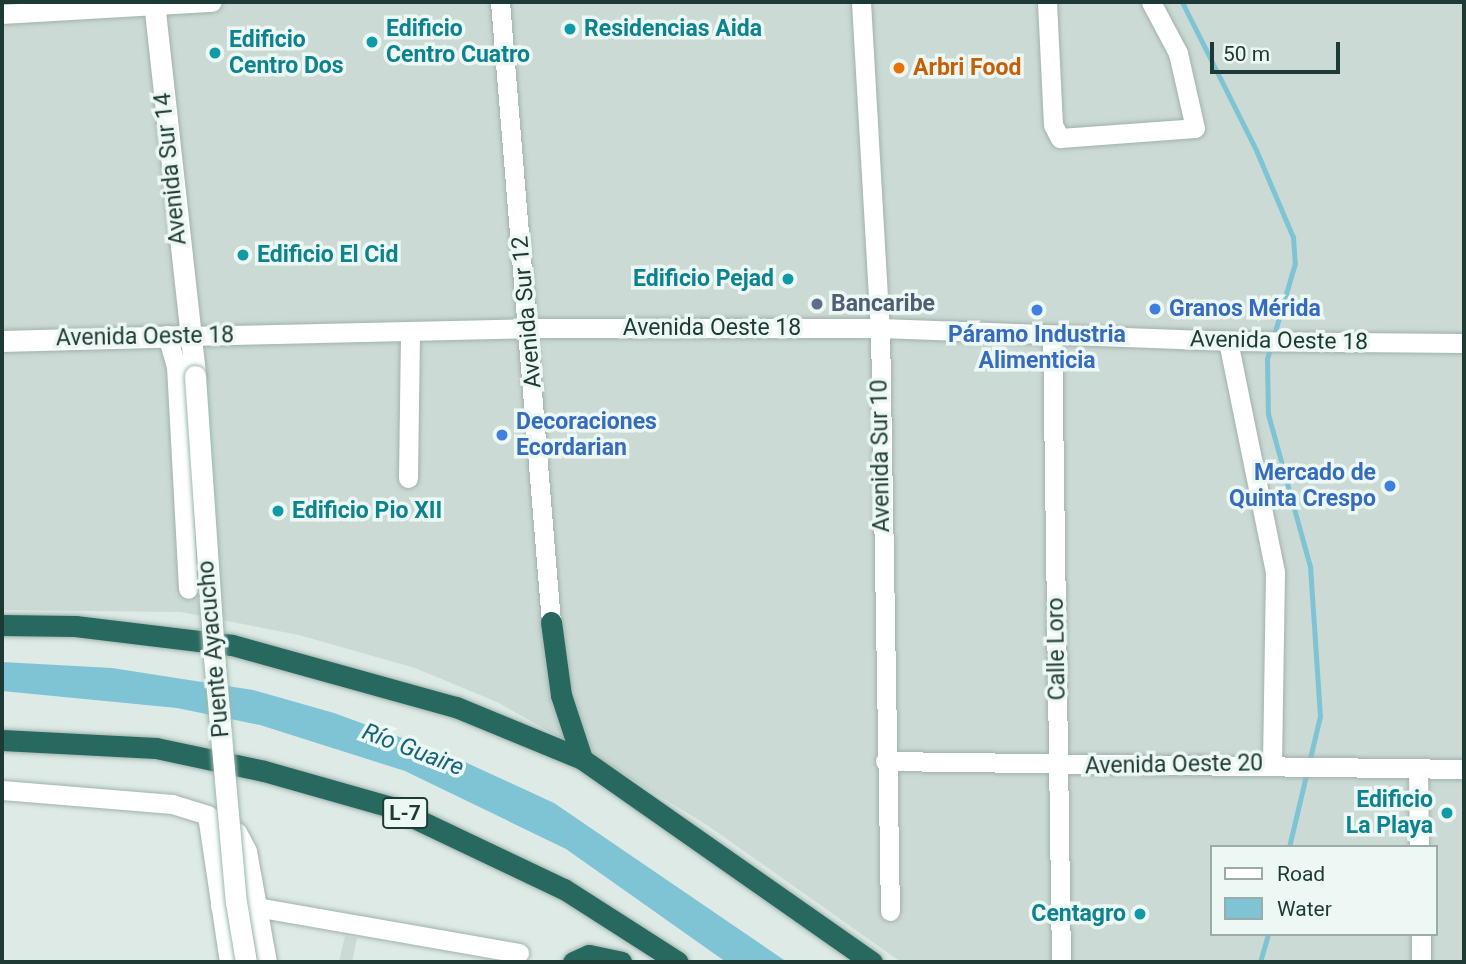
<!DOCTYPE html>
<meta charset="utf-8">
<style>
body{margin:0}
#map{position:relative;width:1466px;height:964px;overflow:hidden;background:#ddeae5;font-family:Roboto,sans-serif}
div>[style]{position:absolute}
.built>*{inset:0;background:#cbdad4}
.water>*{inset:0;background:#7fc4d5}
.stream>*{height:5px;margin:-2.5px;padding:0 2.5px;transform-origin:2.5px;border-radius:2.5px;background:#7fc4d5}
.roads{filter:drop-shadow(0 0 2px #a0b2ac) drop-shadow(0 0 2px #a0b2ac)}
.street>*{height:19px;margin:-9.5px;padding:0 9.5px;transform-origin:9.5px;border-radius:9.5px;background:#fff}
.secondary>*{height:21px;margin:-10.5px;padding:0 10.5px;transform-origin:10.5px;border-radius:10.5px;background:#fff}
.highway>*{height:21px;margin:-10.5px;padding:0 10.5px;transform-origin:10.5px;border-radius:10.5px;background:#27695e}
.bridges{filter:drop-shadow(0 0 2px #9bb7ae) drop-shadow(0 0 2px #9bb7ae)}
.secondary-bridge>*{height:21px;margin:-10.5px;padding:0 10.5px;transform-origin:10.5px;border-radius:10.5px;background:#fff}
.dots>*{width:19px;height:19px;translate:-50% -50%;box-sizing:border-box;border:4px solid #edf7f3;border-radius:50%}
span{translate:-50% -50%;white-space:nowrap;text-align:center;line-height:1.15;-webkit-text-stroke:7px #edf7f3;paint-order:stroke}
.shield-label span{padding:2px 5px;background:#edf7f3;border:2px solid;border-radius:5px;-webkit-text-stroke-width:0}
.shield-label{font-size:21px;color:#1d3b34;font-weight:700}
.culture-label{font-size:23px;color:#0d838f;font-weight:700}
.left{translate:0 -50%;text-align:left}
.right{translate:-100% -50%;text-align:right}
.food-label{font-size:23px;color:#c56008;font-weight:700}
.street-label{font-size:23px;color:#1d3b34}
.service-label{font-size:23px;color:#4e5e75;font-weight:700}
.shop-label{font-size:23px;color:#366cbe;font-weight:700}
.water-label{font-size:24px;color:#14657a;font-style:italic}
.frame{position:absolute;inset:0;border:4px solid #1d3b34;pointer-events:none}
.legend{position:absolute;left:1210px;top:845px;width:228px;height:91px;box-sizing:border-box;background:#edf7f3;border:2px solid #9aaca7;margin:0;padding:9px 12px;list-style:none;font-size:21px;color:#1d3b34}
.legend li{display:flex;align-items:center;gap:14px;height:35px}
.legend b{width:35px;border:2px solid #9aaca7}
.scale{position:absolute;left:1210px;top:42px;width:130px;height:32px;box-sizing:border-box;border:4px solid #1d3b34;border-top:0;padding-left:9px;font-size:21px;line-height:24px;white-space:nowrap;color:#1d3b34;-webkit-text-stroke:5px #edf7f3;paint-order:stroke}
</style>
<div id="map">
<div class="built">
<i style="clip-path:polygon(evenodd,2px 2px,1464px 2px,1464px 962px,901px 962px,707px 825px,607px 764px,497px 702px,415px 668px,299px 635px,181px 612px,2px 610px,2px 2px,1212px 847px,1436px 847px,1436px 934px,1212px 934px,1212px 847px)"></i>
<i style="clip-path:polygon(345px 936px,357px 938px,352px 962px,339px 962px)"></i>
</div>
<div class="water">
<i style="clip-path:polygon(2px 662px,112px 668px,253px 690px,334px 713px,454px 757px,554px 803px,787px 962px,726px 962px,566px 849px,405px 771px,260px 725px,177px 708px,2px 691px)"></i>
</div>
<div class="stream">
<i style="left:1182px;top:2px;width:165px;rotate:63.4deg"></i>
<i style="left:1256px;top:150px;width:95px;rotate:67deg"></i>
<i style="left:1293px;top:237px;width:26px;rotate:86deg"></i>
<i style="left:1295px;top:263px;width:100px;rotate:106.3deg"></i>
<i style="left:1267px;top:359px;width:55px;rotate:89deg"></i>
<i style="left:1268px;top:414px;width:158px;rotate:74.6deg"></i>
<i style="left:1310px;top:566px;width:150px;rotate:86.2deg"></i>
<i style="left:1320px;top:716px;width:135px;rotate:103.3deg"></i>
<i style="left:1260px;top:962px;width:29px;rotate:-74deg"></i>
</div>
<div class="roads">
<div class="street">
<i style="left:500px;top:2px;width:622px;rotate:85.3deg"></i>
<i style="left:861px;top:2px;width:327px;rotate:86.7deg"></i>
<i style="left:880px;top:328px;width:583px;rotate:89.02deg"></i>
<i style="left:1047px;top:2px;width:123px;rotate:87.2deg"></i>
<i style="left:1053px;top:125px;width:15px;rotate:62deg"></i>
<i style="left:1060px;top:138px;width:135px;rotate:-4.2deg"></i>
<i style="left:1195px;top:128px;width:77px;rotate:-102.8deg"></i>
<i style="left:1178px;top:53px;width:58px;rotate:-117.9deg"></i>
<i style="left:2px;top:14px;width:210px;rotate:-3.3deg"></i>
<i style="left:167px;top:335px;width:32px;rotate:74deg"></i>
<i style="left:176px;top:366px;width:223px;rotate:86.9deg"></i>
<i style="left:1052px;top:335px;width:627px;rotate:89.18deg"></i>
<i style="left:188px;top:336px;width:340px;rotate:-1.3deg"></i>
<i style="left:528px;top:328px;width:352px"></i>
<i style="left:880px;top:328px;width:348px;rotate:2.1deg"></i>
<i style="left:1228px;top:341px;width:236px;rotate:0.5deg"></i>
<i style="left:1228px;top:341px;width:236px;rotate:78.5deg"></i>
<i style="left:1275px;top:572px;width:192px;rotate:90.9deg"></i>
<i style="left:408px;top:478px;width:147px;rotate:-89.2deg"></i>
<i style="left:885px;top:761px;width:579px;rotate:0.79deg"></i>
<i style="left:1418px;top:768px;width:79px;rotate:89.3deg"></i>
<i style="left:2px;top:790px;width:171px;rotate:4.7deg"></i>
<i style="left:172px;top:804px;width:37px;rotate:17deg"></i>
<i style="left:207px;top:815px;width:34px;rotate:30deg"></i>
<i style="left:237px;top:832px;width:21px;rotate:62deg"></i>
<i style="left:247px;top:851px;width:113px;rotate:79.8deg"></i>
<i style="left:207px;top:815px;width:149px;rotate:81.5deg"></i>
<i style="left:220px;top:906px;width:36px;rotate:2deg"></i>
<i style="left:256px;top:907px;width:267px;rotate:9.9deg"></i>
<i style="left:1421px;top:934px;width:28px;rotate:90deg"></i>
</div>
<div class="secondary">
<i style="left:154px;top:2px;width:376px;rotate:83.7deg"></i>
<i style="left:2px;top:341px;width:186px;rotate:-1.5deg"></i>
</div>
<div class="highway">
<i style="left:551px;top:622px;width:74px;rotate:82.2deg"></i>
<i style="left:561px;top:695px;width:67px;rotate:71.8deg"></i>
<i style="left:2px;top:625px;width:73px;rotate:0.8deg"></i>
<i style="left:75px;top:626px;width:158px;rotate:6.9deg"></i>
<i style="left:232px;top:645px;width:232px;rotate:15.5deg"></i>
<i style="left:456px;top:707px;width:136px;rotate:22.4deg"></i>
<i style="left:582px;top:759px;width:354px;rotate:35deg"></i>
<i style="left:2px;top:740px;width:154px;rotate:3deg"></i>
<i style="left:156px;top:748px;width:110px;rotate:12deg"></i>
<i style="left:264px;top:771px;width:132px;rotate:15.8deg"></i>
<i style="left:391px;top:807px;width:191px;rotate:25.4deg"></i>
<i style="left:564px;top:889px;width:135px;rotate:32.6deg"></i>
<i style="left:573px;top:962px;width:17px;rotate:-24deg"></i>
<i style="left:589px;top:955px;width:33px;rotate:12deg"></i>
</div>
</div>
<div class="bridges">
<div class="secondary-bridge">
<i style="left:195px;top:376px;width:282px;rotate:86.1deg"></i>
<i style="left:214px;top:657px;width:246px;rotate:84.9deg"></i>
<i style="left:236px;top:902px;width:61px;rotate:80.5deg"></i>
</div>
</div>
<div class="dots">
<i style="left:570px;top:29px;background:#0f9aa8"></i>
<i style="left:372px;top:42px;background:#0f9aa8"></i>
<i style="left:215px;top:53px;background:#0f9aa8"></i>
<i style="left:899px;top:68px;background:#e8710a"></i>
<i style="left:243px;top:255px;background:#0f9aa8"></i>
<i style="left:788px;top:279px;background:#0f9aa8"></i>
<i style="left:817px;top:304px;background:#5c6f8a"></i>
<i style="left:1155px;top:309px;background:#3f7fe0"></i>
<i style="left:1037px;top:310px;background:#3f7fe0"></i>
<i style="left:502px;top:435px;background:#3f7fe0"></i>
<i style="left:1390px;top:486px;background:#3f7fe0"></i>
<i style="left:278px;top:511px;background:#0f9aa8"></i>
<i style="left:1447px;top:813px;background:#0f9aa8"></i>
<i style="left:1140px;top:914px;background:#0f9aa8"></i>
</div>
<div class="shield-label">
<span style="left:405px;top:813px">L-7</span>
</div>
<div class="culture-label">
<span class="left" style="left:386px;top:42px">Edificio<br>Centro Cuatro</span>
<span class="left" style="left:584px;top:29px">Residencias Aida</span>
<span class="left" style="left:229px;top:53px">Edificio<br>Centro Dos</span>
<span class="left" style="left:257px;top:255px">Edificio El Cid</span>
<span class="right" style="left:774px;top:279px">Edificio Pejad</span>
<span class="left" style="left:292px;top:511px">Edificio Pio XII</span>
<span class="right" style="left:1433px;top:813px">Edificio<br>La Playa</span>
<span class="right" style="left:1126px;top:914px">Centagro</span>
</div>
<div class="food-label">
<span class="left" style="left:913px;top:68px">Arbri Food</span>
</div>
<div class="street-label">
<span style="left:171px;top:169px;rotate:-96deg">Avenida Sur 14</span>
<span style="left:527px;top:312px;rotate:-95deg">Avenida Sur 12</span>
<span style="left:712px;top:328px">Avenida Oeste 18</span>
<span style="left:145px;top:337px;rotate:-1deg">Avenida Oeste 18</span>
<span style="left:1279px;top:341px;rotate:1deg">Avenida Oeste 18</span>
<span style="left:881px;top:456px;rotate:-91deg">Avenida Sur 10</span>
<span style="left:214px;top:649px;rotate:-95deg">Puente Ayacucho</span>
<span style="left:1057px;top:649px;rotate:-91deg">Calle Loro</span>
<span style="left:1174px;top:765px;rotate:-1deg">Avenida Oeste 20</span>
</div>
<div class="service-label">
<span class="left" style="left:831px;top:304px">Bancaribe</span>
</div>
<div class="shop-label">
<span class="left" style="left:1169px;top:309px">Granos Mérida</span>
<span style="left:1037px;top:348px">Páramo Industria<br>Alimenticia</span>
<span class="left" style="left:516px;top:435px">Decoraciones<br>Ecordarian</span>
<span class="right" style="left:1376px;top:486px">Mercado de<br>Quinta Crespo</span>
</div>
<div class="water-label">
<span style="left:413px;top:750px;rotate:21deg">Río Guaire</span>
</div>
<div class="frame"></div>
<ul class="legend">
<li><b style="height:9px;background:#fff"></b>Road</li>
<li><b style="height:19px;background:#7fc4d5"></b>Water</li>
</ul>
<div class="scale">50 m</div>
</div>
